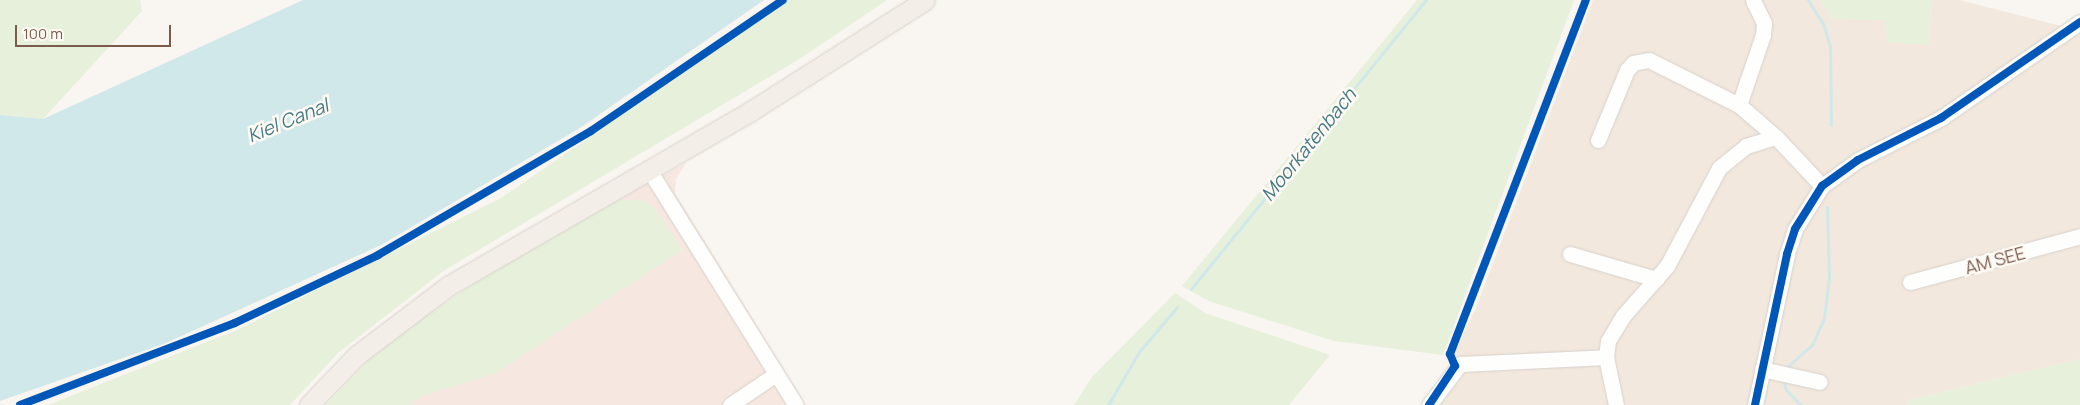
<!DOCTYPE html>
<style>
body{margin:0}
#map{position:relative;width:2080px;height:405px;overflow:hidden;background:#f9f5f0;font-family:Manrope,sans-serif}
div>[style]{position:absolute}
.residential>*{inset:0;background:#f2e8de}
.commercial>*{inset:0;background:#f6e8e1}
.green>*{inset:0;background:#e7f0db}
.water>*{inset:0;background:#d0e8ea}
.stream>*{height:3px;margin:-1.5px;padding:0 1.5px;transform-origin:1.5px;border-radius:1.5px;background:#d0e8ea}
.roads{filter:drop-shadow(0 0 1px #d7d1cb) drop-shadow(0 0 1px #d7d1cb)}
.minor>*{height:15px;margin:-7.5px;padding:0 7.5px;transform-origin:7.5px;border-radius:7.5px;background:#fefefd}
.major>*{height:19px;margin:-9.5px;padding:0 9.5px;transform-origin:9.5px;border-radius:9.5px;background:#f3eee8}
.cycleway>*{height:8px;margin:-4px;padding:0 4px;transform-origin:4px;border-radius:4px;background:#0057b8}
span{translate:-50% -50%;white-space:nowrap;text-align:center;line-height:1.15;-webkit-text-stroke:5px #fffaf3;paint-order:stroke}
.street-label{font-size:18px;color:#7a5c4d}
.water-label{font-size:19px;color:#437c86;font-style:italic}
.scale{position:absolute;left:15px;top:25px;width:156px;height:22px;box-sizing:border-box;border:2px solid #7a5c4d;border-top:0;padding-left:6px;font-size:15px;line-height:18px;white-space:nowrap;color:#7a5c4d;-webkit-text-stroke:4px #fffaf3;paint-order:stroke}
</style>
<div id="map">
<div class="residential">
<i style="clip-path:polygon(1593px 0,1820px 0,1832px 19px,1885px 20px,1929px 45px,1931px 0,1959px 0,2061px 26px,2080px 13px,2080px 359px,1909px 400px,1907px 405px,1437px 405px,1452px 381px,1450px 360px,1476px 308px)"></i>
</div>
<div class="commercial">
<i style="clip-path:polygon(686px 163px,676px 179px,675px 193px,806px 405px,410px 405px,422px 396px,496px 373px,682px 250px,652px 205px,615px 200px)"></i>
</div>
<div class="green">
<i style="clip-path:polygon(0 0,140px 0,142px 11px,43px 119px,0 115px)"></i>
<i style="clip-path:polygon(789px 0,887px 0,801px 58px,445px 270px,338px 353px,290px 405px,48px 405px,237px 330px,501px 198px)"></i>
<i style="clip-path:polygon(1417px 0,1574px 0,1443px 355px,1334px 341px,1209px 301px,1182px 286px)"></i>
<i style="clip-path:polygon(1820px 0,1931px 0,1929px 45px,1887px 42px,1885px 20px,1832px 19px)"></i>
<i style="clip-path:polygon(615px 200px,642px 200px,652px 205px,682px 250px,496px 373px,422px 396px,410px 405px,326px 405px,377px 351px,416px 322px,511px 259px)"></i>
<i style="clip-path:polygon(1175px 293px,1205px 313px,1330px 355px,1289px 405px,1074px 405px,1092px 377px)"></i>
<i style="clip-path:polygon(2080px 359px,2080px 405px,1907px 405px,1909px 400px)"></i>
</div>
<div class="water">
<i style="clip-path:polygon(303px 0,764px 0,580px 128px,381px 245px,166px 343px,0 401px,0 115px,43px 119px)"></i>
</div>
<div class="stream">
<i style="left:1808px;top:0;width:31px;rotate:58deg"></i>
<i style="left:1824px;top:26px;width:22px;rotate:74deg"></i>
<i style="left:1830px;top:47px;width:78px;rotate:89.3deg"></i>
<i style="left:1191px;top:289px;width:372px;rotate:-50.9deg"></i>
<i style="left:1785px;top:369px;width:36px;rotate:-42deg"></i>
<i style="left:1812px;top:345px;width:30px;rotate:-66deg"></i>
<i style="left:1824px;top:318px;width:40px;rotate:-82.9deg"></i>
<i style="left:1829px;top:278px;width:71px;rotate:-91.6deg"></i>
<i style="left:1783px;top:378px;width:12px;rotate:76deg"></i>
<i style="left:1786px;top:390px;width:21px;rotate:45deg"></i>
<i style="left:1108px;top:405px;width:61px;rotate:-59.7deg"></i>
<i style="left:1139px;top:352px;width:59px;rotate:-49.8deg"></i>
</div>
<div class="roads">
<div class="minor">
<i style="left:1739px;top:105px;width:74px;rotate:-71.1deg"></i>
<i style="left:1763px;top:35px;width:12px;rotate:-85deg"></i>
<i style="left:1764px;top:23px;width:25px;rotate:-116deg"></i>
<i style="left:1598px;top:140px;width:76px;rotate:-67.5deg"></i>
<i style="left:1627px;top:70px;width:9px;rotate:-49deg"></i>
<i style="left:1633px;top:63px;width:16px;rotate:-11deg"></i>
<i style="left:1649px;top:60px;width:101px;rotate:26.6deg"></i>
<i style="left:1739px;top:105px;width:49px;rotate:40.9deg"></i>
<i style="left:649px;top:170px;width:277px;rotate:58deg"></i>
<i style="left:1570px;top:254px;width:90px;rotate:16.2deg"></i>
<i style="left:1910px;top:282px;width:176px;rotate:-15.1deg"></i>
<i style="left:1762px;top:369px;width:59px;rotate:12.6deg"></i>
<i style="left:730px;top:405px;width:55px;rotate:-34deg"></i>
<i style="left:1429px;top:405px;width:51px;rotate:-52.9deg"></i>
<i style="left:1460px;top:364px;width:146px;rotate:-2.7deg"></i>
<i style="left:1616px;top:405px;width:49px;rotate:-101.8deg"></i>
<i style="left:1606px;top:357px;width:16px;rotate:-83deg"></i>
<i style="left:1608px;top:341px;width:29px;rotate:-59deg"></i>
<i style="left:1623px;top:316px;width:67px;rotate:-48.7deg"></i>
<i style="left:1667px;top:266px;width:111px;rotate:-62deg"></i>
<i style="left:1719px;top:168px;width:35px;rotate:-39deg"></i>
<i style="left:1746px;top:146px;width:31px;rotate:-17deg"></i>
<i style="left:1776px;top:137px;width:67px;rotate:46.8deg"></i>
<i style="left:1755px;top:405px;width:154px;rotate:-78deg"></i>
<i style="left:1787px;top:254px;width:26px;rotate:-72deg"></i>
<i style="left:1795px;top:229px;width:51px;rotate:-57.9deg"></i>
<i style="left:1822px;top:186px;width:44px;rotate:-35.8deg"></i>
<i style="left:1858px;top:160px;width:93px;rotate:-26.8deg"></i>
<i style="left:1941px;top:118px;width:169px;rotate:-34.6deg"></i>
</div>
<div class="major">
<i style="left:309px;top:405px;width:69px;rotate:-46.2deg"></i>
<i style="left:357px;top:355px;width:114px;rotate:-37.2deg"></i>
<i style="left:448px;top:286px;width:350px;rotate:-30deg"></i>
<i style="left:751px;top:111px;width:206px;rotate:-32.5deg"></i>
</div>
</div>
<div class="cycleway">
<i style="left:20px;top:405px;width:230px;rotate:-20.9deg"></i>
<i style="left:235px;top:323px;width:158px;rotate:-25.4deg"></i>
<i style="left:378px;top:255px;width:246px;rotate:-30.2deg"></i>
<i style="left:591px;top:131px;width:232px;rotate:-34.3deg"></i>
<i style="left:1429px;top:405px;width:47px;rotate:-56.3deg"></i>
<i style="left:1455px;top:366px;width:13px;rotate:-113deg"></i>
<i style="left:1450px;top:354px;width:379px;rotate:-69deg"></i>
<i style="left:1755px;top:405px;width:154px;rotate:-78deg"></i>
<i style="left:1787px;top:254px;width:26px;rotate:-72deg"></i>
<i style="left:1795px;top:229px;width:51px;rotate:-57.9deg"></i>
<i style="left:1822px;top:186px;width:44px;rotate:-35.8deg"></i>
<i style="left:1858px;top:160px;width:93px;rotate:-26.8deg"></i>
<i style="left:1941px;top:118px;width:169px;rotate:-34.6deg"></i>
</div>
<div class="street-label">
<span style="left:1995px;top:260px;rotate:-15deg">AM SEE</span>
</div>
<div class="water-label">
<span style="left:288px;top:121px;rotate:-22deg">Kiel Canal</span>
<span style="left:1309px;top:145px;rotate:-51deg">Moorkatenbach</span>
</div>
<div class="scale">100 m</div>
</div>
